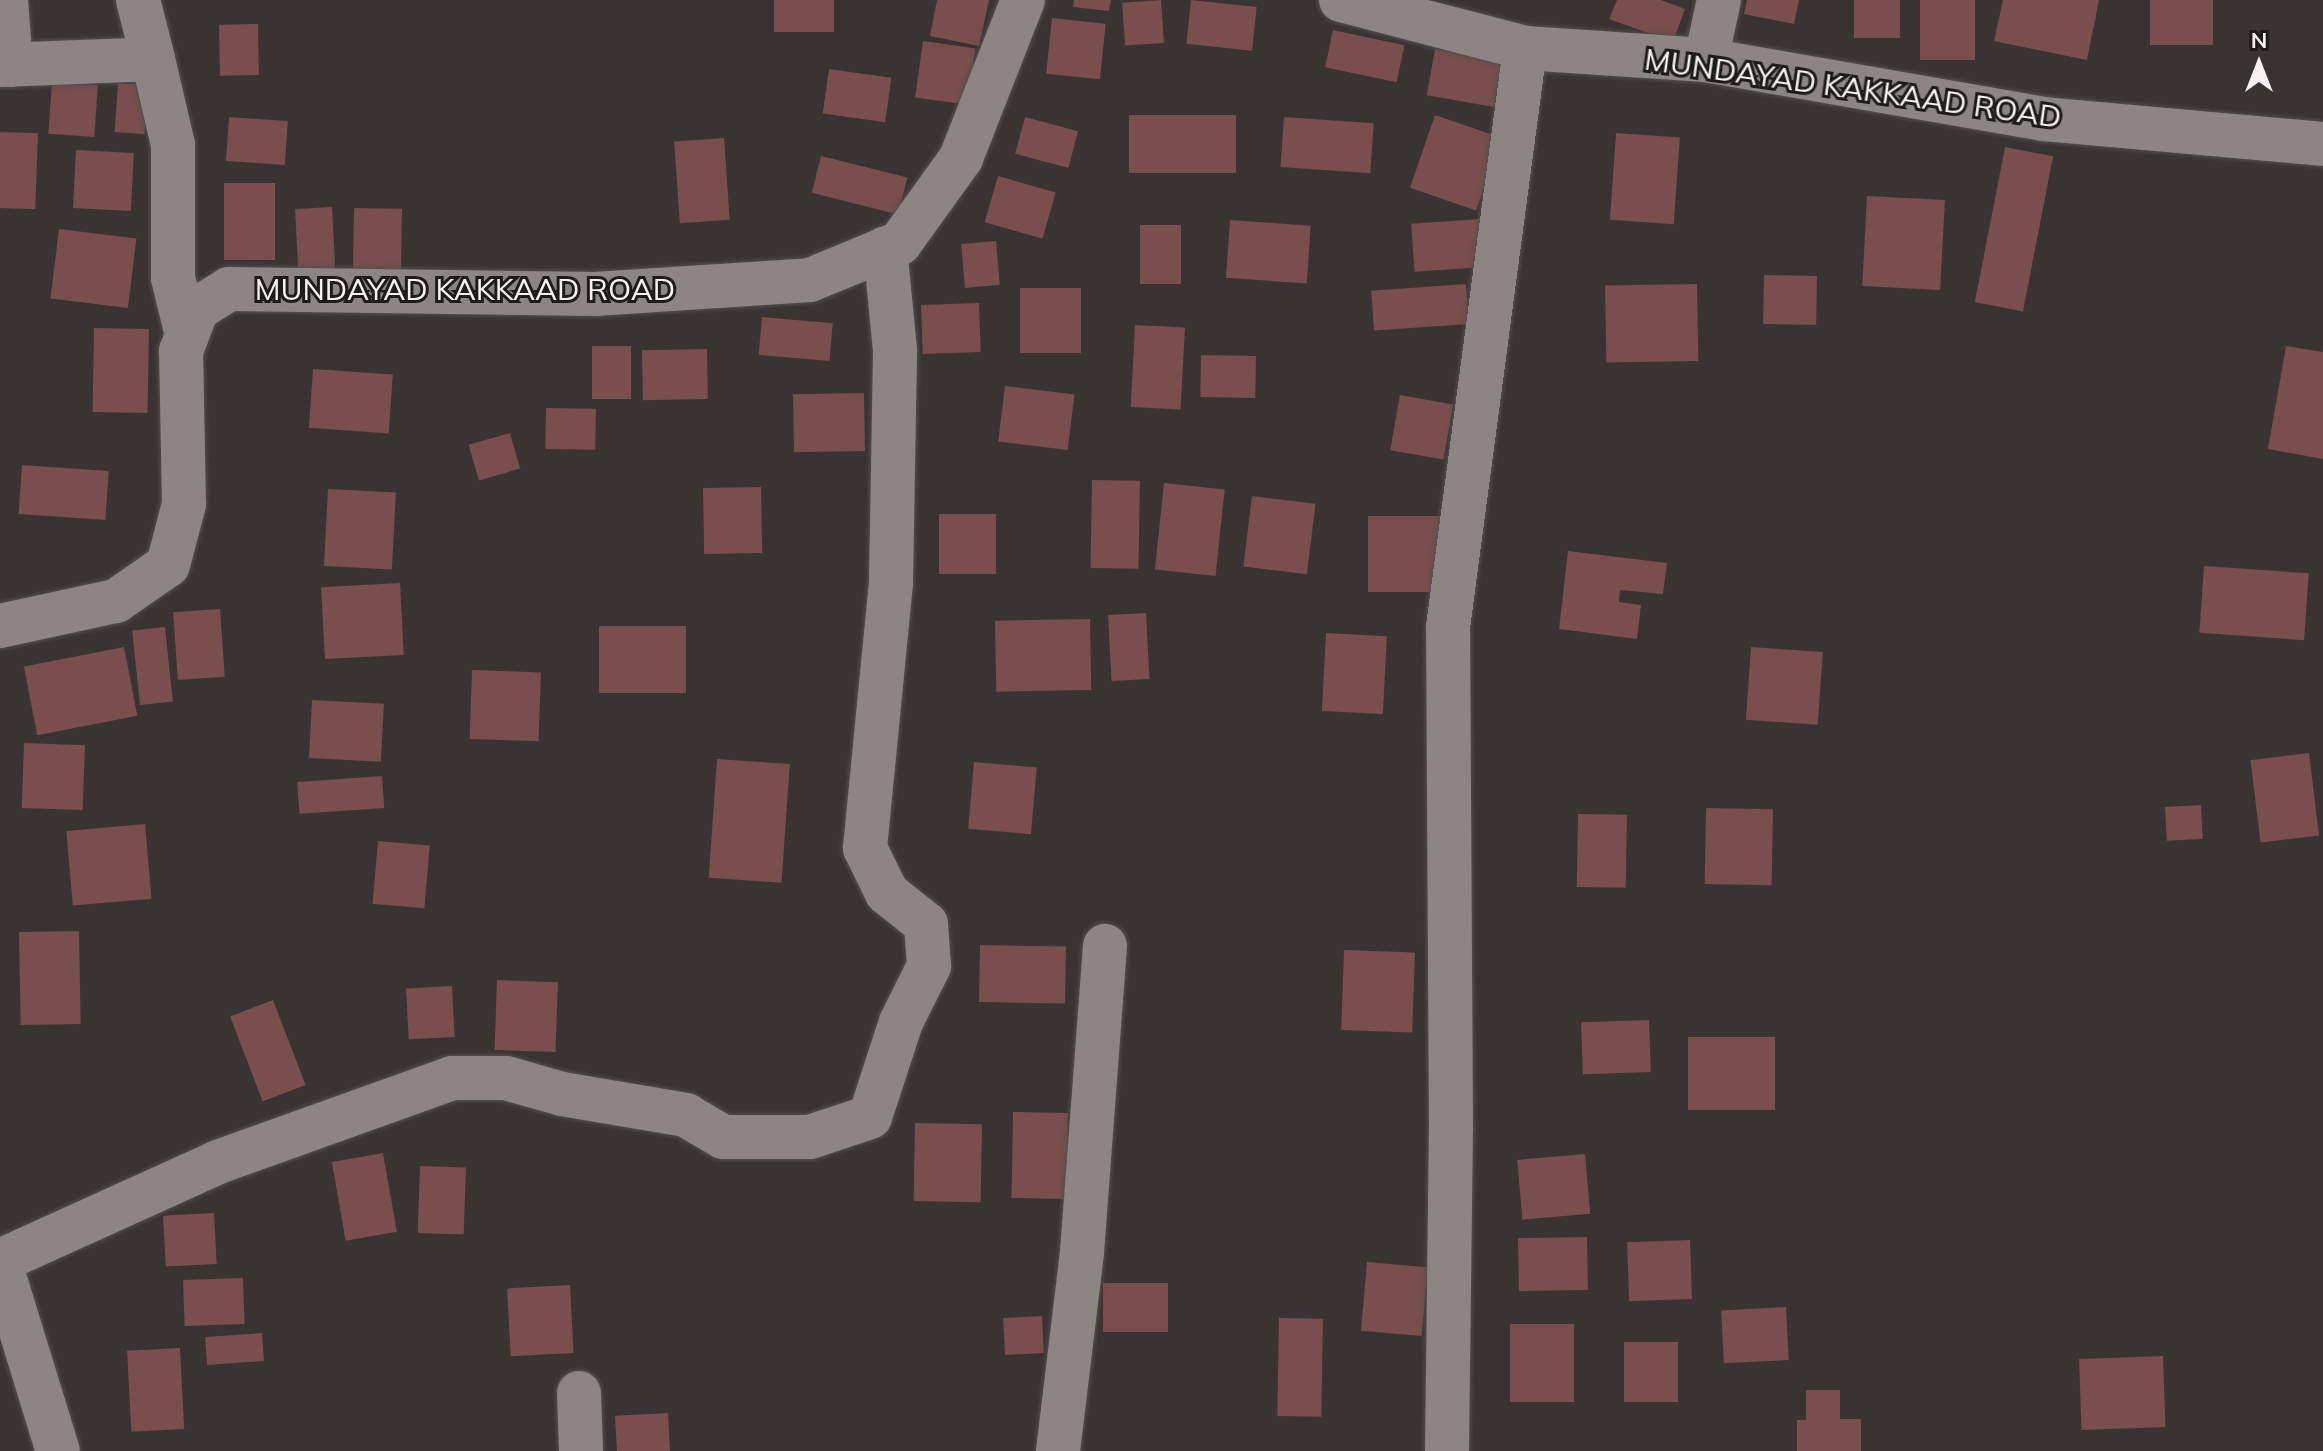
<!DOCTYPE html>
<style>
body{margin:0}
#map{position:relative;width:2323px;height:1451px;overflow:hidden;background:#393332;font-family:Mulish,sans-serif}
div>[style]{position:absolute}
.building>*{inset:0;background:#794e4c;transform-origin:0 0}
.roads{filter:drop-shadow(0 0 2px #534f4e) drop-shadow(0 0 2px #534f4e)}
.street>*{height:44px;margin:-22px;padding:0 22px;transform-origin:22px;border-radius:22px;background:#8c8584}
.secondary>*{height:44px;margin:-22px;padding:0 22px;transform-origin:22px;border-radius:22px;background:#8c8584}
span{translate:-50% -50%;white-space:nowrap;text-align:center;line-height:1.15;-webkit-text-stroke:6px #1e1b1b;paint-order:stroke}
.street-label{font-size:30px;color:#f6f2f1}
.north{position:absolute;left:2219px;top:24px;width:80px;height:80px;-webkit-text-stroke:6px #1e1b1b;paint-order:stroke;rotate:0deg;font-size:22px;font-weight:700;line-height:32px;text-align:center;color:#f6f2f1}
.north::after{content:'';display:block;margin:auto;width:28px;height:36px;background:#f6f2f1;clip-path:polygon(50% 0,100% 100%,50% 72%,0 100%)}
</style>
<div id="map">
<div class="building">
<i style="left:774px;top:0;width:60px;height:32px"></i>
<i style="clip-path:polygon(937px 0,989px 0,979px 46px,930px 36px)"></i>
<i style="clip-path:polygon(1074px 0,1111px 0,1109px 11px,1073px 7px)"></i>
<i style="left:1161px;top:0;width:43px;height:39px;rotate:86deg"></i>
<i style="left:1191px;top:0;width:66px;height:44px;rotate:6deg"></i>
<i style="clip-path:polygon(1617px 0,1661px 0,1685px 9px,1673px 42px,1609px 19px)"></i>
<i style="clip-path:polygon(1747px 0,1799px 0,1794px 24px,1744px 14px)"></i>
<i style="left:1854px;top:0;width:46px;height:38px"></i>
<i style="left:1920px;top:0;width:55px;height:60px"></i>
<i style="clip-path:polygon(2003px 0,2099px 0,2087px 60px,1994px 41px)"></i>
<i style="left:2150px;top:0;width:63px;height:45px"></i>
<i style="left:1052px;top:18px;width:54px;height:56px;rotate:6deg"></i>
<i style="left:258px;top:24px;width:51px;height:39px;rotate:89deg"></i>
<i style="left:1333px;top:30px;width:73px;height:38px;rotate:12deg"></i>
<i style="left:923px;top:41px;width:53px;height:57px;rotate:8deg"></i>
<i style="left:1435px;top:49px;width:68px;height:47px;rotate:10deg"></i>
<i style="left:829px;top:69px;width:63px;height:45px;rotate:8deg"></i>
<i style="left:52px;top:82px;width:46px;height:52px;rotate:4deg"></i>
<i style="left:118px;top:83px;width:30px;height:49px;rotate:4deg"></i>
<i style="left:1129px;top:115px;width:107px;height:58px"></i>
<i style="left:1435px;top:115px;width:70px;height:77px;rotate:19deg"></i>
<i style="left:229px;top:117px;width:59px;height:44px;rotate:4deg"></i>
<i style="left:1025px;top:117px;width:55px;height:38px;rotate:15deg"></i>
<i style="left:1284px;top:117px;width:90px;height:50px;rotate:4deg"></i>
<i style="left:0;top:132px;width:38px;height:76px;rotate:2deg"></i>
<i style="left:1616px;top:133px;width:64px;height:87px;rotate:4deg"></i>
<i style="left:724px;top:138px;width:82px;height:50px;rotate:86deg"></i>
<i style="left:2005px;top:147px;width:49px;height:158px;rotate:11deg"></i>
<i style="left:76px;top:150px;width:58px;height:58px;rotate:3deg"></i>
<i style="left:821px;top:156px;width:89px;height:38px;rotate:14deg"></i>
<i style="left:998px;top:176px;width:60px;height:48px;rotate:16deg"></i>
<i style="left:224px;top:183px;width:51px;height:77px"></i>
<i style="left:1867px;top:196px;width:78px;height:90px;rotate:3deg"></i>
<i style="left:332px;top:207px;width:68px;height:37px;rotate:87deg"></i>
<i style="left:354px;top:208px;width:48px;height:65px;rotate:1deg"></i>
<i style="left:1480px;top:219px;width:48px;height:69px;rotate:86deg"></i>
<i style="left:1230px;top:220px;width:81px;height:58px;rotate:4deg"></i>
<i style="left:1140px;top:225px;width:41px;height:59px"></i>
<i style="left:59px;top:229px;width:78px;height:70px;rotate:7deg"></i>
<i style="left:996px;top:241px;width:44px;height:35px;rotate:85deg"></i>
<i style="left:1764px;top:275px;width:53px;height:49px;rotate:1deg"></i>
<i style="left:1466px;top:284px;width:40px;height:95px;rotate:86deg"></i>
<i style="left:1697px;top:284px;width:77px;height:92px;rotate:89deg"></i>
<i style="left:1020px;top:288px;width:61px;height:65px"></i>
<i style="left:979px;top:303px;width:49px;height:58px;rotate:88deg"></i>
<i style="left:762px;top:317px;width:71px;height:38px;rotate:5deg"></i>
<i style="left:1135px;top:325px;width:50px;height:82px;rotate:3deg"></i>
<i style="left:94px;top:328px;width:55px;height:84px;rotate:1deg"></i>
<i style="left:592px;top:346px;width:39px;height:53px"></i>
<i style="clip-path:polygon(2286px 346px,2323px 352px,2323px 459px,2268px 449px)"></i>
<i style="left:707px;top:349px;width:50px;height:65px;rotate:89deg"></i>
<i style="left:1201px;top:355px;width:55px;height:42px;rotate:1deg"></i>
<i style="left:313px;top:369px;width:80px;height:59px;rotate:4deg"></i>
<i style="left:1005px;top:386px;width:70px;height:56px;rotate:7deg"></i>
<i style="left:864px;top:393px;width:58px;height:71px;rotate:89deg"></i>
<i style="left:1400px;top:395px;width:54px;height:56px;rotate:10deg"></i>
<i style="left:546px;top:408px;width:50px;height:41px;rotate:1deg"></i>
<i style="left:510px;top:433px;width:37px;height:43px;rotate:74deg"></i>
<i style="left:22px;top:465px;width:87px;height:49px;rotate:4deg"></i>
<i style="left:1092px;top:480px;width:48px;height:88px;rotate:1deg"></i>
<i style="left:1164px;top:483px;width:61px;height:87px;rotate:6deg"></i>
<i style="left:761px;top:487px;width:66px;height:58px;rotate:89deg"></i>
<i style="left:328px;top:489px;width:68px;height:77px;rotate:3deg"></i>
<i style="left:1252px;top:496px;width:64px;height:71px;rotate:7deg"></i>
<i style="left:939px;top:514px;width:57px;height:60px"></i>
<i style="left:1368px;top:516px;width:75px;height:76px"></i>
<i style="clip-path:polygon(1568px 551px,1667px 563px,1663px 594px,1620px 590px,1619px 602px,1641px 605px,1637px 639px,1559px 629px)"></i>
<i style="left:2204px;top:566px;width:105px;height:67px;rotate:4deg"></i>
<i style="left:400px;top:583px;width:72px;height:79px;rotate:87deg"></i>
<i style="left:220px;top:609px;width:68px;height:47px;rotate:86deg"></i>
<i style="left:1146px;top:613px;width:66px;height:38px;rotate:87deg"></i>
<i style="left:1090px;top:619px;width:71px;height:95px;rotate:89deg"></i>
<i style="left:599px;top:626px;width:87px;height:67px"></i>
<i style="left:165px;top:627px;width:75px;height:33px;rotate:84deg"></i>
<i style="left:1326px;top:633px;width:61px;height:78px;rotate:3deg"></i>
<i style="left:124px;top:647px;width:70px;height:102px;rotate:79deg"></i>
<i style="left:1751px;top:647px;width:72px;height:73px;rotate:4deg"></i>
<i style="left:472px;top:670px;width:69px;height:69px;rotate:2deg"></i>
<i style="left:312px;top:700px;width:72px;height:58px;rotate:3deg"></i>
<i style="left:24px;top:743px;width:61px;height:65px;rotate:2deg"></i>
<i style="left:2309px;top:753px;width:83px;height:59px;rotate:83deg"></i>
<i style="left:717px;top:759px;width:73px;height:119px;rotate:4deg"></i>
<i style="left:974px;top:762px;width:63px;height:67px;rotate:5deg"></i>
<i style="left:382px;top:776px;width:32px;height:85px;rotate:86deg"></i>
<i style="left:2201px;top:805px;width:34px;height:36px;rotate:87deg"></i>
<i style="left:1706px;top:808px;width:67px;height:76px;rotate:1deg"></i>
<i style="left:1578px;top:814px;width:49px;height:73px;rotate:1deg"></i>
<i style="left:145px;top:824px;width:75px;height:79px;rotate:85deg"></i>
<i style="left:378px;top:841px;width:52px;height:63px;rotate:5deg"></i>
<i style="left:79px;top:931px;width:93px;height:60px;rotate:89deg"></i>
<i style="left:980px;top:945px;width:86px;height:57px;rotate:1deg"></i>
<i style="left:1344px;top:950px;width:71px;height:80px;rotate:2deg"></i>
<i style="left:497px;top:980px;width:61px;height:70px;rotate:2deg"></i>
<i style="left:452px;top:986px;width:51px;height:46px;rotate:87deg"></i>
<i style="left:273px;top:1000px;width:91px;height:46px;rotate:69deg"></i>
<i style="left:1649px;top:1020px;width:52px;height:68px;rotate:88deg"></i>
<i style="left:1688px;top:1037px;width:87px;height:73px"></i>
<i style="left:1013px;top:1112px;width:55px;height:86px;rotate:1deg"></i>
<i style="left:915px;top:1123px;width:67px;height:78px;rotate:1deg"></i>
<i style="left:383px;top:1153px;width:80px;height:52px;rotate:80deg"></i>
<i style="left:1585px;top:1154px;width:60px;height:68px;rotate:85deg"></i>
<i style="left:420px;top:1166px;width:46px;height:67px;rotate:2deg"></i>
<i style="left:214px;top:1213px;width:51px;height:51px;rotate:87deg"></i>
<i style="left:1587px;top:1237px;width:53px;height:69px;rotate:89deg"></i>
<i style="left:1690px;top:1240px;width:59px;height:63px;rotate:88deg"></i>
<i style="left:1367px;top:1262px;width:61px;height:69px;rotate:5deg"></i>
<i style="left:243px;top:1278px;width:46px;height:60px;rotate:88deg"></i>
<i style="left:1103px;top:1283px;width:65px;height:49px"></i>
<i style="left:570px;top:1285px;width:68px;height:63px;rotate:87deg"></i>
<i style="left:1786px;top:1307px;width:53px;height:65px;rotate:87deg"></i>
<i style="left:1042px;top:1316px;width:37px;height:39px;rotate:87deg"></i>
<i style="left:1279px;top:1318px;width:44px;height:98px;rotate:1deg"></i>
<i style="left:1510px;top:1324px;width:64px;height:78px"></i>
<i style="left:262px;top:1333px;width:28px;height:57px;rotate:86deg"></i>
<i style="left:1624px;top:1342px;width:54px;height:60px"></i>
<i style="left:180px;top:1348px;width:81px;height:53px;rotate:87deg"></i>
<i style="left:2163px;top:1356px;width:71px;height:84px;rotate:88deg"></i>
<i style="clip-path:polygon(1806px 1390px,1840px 1390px,1840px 1419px,1861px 1419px,1861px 1451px,1797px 1451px,1797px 1420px,1806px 1420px)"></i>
<i style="left:668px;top:1413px;width:38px;height:53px;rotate:87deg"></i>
</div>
<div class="roads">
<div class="street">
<i style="left:6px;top:0;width:65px;rotate:85.6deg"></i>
<i style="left:138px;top:0;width:61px;rotate:75.7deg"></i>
<i style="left:1706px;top:60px;width:61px;rotate:-77.8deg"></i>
<i style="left:0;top:65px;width:153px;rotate:-2.2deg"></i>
<i style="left:153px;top:59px;width:88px;rotate:76.9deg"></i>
<i style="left:173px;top:145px;width:133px;rotate:90deg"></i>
<i style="left:173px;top:278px;width:59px;rotate:76.2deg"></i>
<i style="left:0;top:1261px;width:239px;rotate:-24.4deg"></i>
<i style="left:218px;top:1162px;width:249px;rotate:-19.7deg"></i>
<i style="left:452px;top:1078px;width:54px"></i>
<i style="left:506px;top:1078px;width:58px;rotate:15.9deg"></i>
<i style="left:562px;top:1094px;width:126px;rotate:9.6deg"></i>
<i style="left:686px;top:1115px;width:43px;rotate:30.7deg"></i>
<i style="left:723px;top:1137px;width:87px"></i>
<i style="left:810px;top:1137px;width:63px;rotate:-18.4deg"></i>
<i style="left:870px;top:1117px;width:100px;rotate:-71.9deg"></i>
<i style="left:901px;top:1022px;width:63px;rotate:-63.4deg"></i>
<i style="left:929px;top:966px;width:42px;rotate:-94.1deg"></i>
<i style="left:926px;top:924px;width:50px;rotate:-141.5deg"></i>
<i style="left:887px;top:893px;width:50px;rotate:-116.1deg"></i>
<i style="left:865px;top:848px;width:266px;rotate:-84.4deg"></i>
<i style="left:891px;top:583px;width:233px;rotate:-89deg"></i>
<i style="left:895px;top:350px;width:102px;rotate:-95.6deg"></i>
<i style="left:0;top:1263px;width:197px;rotate:72.9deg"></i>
<i style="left:579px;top:1393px;width:58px;rotate:88deg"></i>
<i style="left:1058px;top:1451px;width:200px;rotate:-83.1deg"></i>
<i style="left:1082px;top:1252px;width:307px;rotate:-85.7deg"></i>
<i style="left:1447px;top:1451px;width:323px;rotate:-89.3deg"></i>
<i style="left:1451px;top:1128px;width:501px;rotate:-90.34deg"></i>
<i style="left:1448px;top:627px;width:584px;rotate:-82.42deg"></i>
</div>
<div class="secondary">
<i style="left:1341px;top:0;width:190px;rotate:14.6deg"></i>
<i style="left:1525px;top:48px;width:181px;rotate:3.8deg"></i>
<i style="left:1706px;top:60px;width:343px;rotate:9.9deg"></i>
<i style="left:2044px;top:119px;width:280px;rotate:5.1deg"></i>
<i style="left:0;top:626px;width:119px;rotate:-12.2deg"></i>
<i style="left:116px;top:601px;width:63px;rotate:-34.7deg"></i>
<i style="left:168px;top:565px;width:63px;rotate:-75.3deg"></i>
<i style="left:184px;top:504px;width:153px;rotate:-91.1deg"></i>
<i style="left:181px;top:351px;width:45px;rotate:-69.1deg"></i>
<i style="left:197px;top:309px;width:38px;rotate:-32deg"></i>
<i style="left:229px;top:289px;width:366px;rotate:0.8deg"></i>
<i style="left:595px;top:294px;width:215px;rotate:-3.7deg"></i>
<i style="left:810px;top:280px;width:97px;rotate:-22.3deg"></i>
<i style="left:900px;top:243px;width:105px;rotate:-54.3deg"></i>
<i style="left:961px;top:158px;width:170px;rotate:-68.6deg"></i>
</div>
</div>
<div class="street-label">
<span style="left:1853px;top:88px;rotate:8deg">MUNDAYAD KAKKAAD ROAD</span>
<span style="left:465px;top:289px">MUNDAYAD KAKKAAD ROAD</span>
</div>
<div class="north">N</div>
</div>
